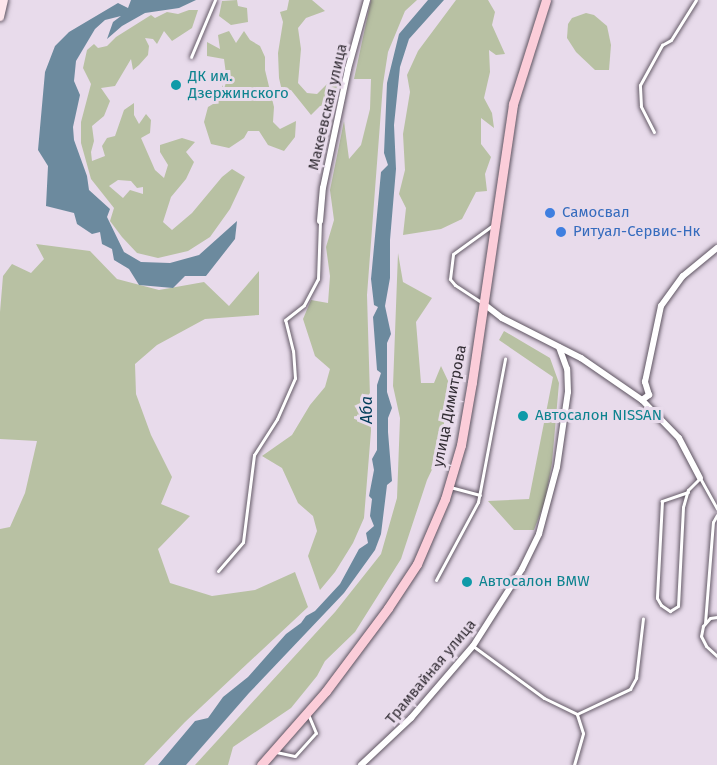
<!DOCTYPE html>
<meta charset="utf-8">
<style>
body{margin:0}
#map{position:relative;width:717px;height:765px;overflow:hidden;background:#e8dbeb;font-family:"Fira Sans",sans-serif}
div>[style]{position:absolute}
.green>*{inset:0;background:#b8c1a3}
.water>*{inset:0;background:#6c8a9e}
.roads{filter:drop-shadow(0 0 2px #5e5461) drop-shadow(0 0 2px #5e5461)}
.lane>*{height:3px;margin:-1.5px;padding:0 1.5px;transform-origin:1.5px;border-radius:1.5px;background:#fff}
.street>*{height:6px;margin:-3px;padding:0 3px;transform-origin:3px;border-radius:3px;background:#fff}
.secondary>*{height:8px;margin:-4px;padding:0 4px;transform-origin:4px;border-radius:4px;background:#fde6ec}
.primary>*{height:9px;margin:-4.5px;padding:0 4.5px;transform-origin:4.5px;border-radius:4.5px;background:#fbcdd9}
.dots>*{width:16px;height:16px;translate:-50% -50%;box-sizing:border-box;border:3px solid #e8dbeb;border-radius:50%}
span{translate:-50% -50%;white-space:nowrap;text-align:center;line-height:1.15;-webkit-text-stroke:6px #e8dbeb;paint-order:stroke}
.culture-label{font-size:15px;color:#0d838f}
.left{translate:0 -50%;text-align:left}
.street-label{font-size:15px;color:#322d34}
.shop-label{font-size:15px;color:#366cbe}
.water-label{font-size:16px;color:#003d5a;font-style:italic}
</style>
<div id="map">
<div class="green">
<i style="clip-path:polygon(237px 0,238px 6px,247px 8px,248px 22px,231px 25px,219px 16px,222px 1px)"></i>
<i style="clip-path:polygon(289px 0,312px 0,325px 11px,306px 18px,298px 28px,301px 49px,298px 83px,307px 93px,317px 94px,328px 83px,341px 77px,334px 103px,320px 106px,311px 115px,291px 90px,282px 91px,279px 78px,278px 53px,283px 22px,280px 12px,287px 10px)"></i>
<i style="clip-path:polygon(371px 0,417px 0,405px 11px,388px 52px,383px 84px,367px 295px,371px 431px,364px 518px,353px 543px,335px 572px,320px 590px,308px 556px,317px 531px,313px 516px,298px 503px,282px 468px,262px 456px,292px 435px,310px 405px,325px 387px,330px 369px,315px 356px,303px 319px,311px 300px,328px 303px,330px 276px,326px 247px,334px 220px,330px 190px,344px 121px,349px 159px,361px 145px,370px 109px,371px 79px,354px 79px)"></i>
<i style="clip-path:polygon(456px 0,488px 0,495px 12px,492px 25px,505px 54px,496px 55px,489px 50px,490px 72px,484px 98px,492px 113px,494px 128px,481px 118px,481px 144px,491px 157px,485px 174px,487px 191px,476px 192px,462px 219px,441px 229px,403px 235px,406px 208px,399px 194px,405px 170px,403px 134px,410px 92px,407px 75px,418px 51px)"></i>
<i style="clip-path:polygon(evenodd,189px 10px,198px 10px,192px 28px,172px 41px,164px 31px,157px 44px,153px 39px,145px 38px,149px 46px,148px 55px,139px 65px,133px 70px,131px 59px,115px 86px,101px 88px,110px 101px,104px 116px,92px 126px,94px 141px,91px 152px,92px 161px,105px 156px,102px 146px,107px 138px,115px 136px,124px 110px,134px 103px,134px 115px,139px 124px,146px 114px,151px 120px,150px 133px,141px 138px,155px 170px,164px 178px,168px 165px,160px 152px,160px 145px,182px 138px,195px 142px,186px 152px,194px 162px,186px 179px,171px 197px,163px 222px,172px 230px,192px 213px,222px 177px,232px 169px,245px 177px,230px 209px,210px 237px,188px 251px,158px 258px,137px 253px,122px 237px,110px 221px,114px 208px,91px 179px,81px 143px,81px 122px,91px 84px,83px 68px,87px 50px,94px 44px,98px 48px,107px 46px,116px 37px,151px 15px,155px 18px,167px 12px,178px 14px,189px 10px,118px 180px,131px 181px,137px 188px,143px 187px,143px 194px,130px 190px,123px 198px,109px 186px,118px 180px)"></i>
<i style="clip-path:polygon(586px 13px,594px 15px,607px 26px,611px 45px,609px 70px,595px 70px,576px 52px,567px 38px,568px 24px,572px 18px)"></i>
<i style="clip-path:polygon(229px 31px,236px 43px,244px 31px,250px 40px,260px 46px,265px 57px,265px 70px,274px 107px,273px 122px,280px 129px,296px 121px,295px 137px,284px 151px,268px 145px,259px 131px,248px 131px,244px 138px,229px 148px,211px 144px,204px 122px,208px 107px,218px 101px,226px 74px,224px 59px,207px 56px,207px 42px,220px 49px,218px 35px)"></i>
<i style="clip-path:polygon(36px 244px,90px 251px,117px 279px,159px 290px,204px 282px,229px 306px,259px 271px,259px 315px,205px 319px,157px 345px,135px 364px,136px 394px,151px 435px,172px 477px,161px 504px,190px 516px,158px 549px,170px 583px,212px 596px,255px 590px,295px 572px,308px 607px,185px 722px,144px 765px,0 765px,0 529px,10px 527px,25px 493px,37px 441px,0 439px,0 312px,3px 276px,12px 264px,31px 273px,44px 259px)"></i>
<i style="clip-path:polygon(398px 253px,403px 282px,432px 298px,416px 322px,421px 383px,434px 383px,441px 366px,450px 385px,439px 455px,427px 480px,401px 559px,355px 632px,325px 661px,317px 676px,291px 708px,233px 747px,228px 765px,195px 765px,335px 612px,381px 554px,397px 498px,400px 418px,393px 386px)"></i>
<i style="clip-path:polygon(504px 331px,550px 358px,559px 383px,552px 463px,545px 501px,534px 530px,514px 530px,488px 501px,529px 499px,553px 377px,499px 340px)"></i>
</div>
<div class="water">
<i style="clip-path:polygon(131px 0,196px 0,179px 8px,145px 13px,122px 26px,107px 39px,113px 22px,121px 16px,105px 20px,95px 29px,76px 61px,74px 81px,80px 95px,73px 127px,74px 140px,87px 176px,89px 190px,110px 209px,107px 217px,124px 252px,141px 262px,170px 263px,199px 255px,237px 221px,235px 239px,206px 276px,185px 276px,173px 288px,139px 285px,129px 269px,114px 260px,112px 249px,102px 244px,100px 232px,92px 234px,77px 224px,74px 213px,46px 206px,48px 166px,38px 150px,45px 72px,55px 46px,69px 32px,118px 3px,128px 8px)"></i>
<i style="clip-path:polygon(428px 0,444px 0,409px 39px,400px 67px,394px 125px,396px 169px,390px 240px,390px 278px,385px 306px,391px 334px,387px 343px,387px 392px,392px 408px,388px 418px,388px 432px,392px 481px,387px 485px,381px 534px,375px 550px,344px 593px,249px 693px,186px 765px,158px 765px,195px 721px,208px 718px,223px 697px,248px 677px,286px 634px,301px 623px,306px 616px,315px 611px,340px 584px,359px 549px,368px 543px,366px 533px,374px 526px,370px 516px,372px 499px,369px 496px,374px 470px,372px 459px,377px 450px,377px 385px,381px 373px,377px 370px,373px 317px,378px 307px,374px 305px,371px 279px,381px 172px,388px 165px,384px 153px,387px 83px,399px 34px)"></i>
</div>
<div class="roads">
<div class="lane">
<i style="left:191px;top:57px;width:62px;rotate:-67.2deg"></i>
<i style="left:654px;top:132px;width:29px;rotate:-117deg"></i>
<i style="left:641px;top:106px;width:21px;rotate:-93deg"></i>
<i style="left:640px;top:85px;width:46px;rotate:-61.2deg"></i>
<i style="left:662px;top:45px;width:10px;rotate:-29deg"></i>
<i style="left:671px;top:40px;width:47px;rotate:-58deg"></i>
<i style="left:481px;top:302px;width:31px;rotate:-147deg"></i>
<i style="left:455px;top:285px;width:8px;rotate:-130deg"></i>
<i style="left:450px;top:279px;width:25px;rotate:-83deg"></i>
<i style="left:453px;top:254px;width:49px;rotate:-35.9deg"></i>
<i style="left:450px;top:487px;width:31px;rotate:15deg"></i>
<i style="left:688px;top:492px;width:28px;rotate:161deg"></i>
<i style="left:662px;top:501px;width:97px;rotate:93deg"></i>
<i style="left:657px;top:598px;width:8px;rotate:60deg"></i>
<i style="left:661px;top:605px;width:11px;rotate:34deg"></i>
<i style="left:670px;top:611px;width:9px;rotate:-32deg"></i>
<i style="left:678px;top:606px;width:99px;rotate:-87.1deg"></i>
<i style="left:683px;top:507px;width:18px;rotate:-74deg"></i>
<i style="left:688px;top:490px;width:17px;rotate:-45deg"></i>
<i style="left:700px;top:478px;width:35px;rotate:61deg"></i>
<i style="left:218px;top:571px;width:38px;rotate:-49deg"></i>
<i style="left:243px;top:542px;width:88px;rotate:-82.8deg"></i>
<i style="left:254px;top:455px;width:43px;rotate:-57.4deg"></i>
<i style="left:277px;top:419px;width:45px;rotate:-66.3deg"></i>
<i style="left:295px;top:378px;width:27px;rotate:-94deg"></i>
<i style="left:293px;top:351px;width:32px;rotate:-104deg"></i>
<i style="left:285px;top:320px;width:24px;rotate:-38deg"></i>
<i style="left:304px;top:305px;width:30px;rotate:-62deg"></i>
<i style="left:318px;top:279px;width:58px;rotate:-88deg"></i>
<i style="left:436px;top:580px;width:89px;rotate:-61.7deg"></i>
<i style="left:478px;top:502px;width:146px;rotate:-79.3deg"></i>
<i style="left:717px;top:617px;width:7px;rotate:172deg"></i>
<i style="left:710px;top:618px;width:11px;rotate:131deg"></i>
<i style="left:703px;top:626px;width:10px;rotate:101deg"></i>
<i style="left:701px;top:636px;width:11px;rotate:63deg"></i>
<i style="left:706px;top:646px;width:15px;rotate:42deg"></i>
<i style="left:705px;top:623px;width:101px;rotate:-85.5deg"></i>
<i style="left:713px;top:522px;width:8px;rotate:-60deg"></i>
<i style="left:473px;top:646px;width:88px;rotate:36.2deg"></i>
<i style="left:544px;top:698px;width:37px;rotate:26deg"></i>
<i style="left:276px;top:752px;width:19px;rotate:12deg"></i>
<i style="left:295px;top:756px;width:31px;rotate:-48deg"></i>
<i style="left:316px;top:733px;width:21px;rotate:-113deg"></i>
<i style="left:574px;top:765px;width:33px;rotate:-74deg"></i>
<i style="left:583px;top:733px;width:20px;rotate:-108deg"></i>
<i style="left:577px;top:714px;width:59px;rotate:-25.3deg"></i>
<i style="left:630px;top:689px;width:13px;rotate:-61deg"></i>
<i style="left:636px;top:678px;width:60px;rotate:-83.3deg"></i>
</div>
<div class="street">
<i style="left:320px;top:221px;width:33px;rotate:-85deg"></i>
<i style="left:323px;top:188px;width:122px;rotate:-78.1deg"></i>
<i style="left:348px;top:69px;width:72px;rotate:-74.6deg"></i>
<i style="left:484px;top:304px;width:23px;rotate:38deg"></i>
<i style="left:502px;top:318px;width:89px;rotate:26.9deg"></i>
<i style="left:581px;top:358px;width:74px;rotate:34.5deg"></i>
<i style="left:642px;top:400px;width:53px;rotate:45.8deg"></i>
<i style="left:679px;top:438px;width:45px;rotate:62.3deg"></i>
<i style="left:642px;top:400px;width:9px;rotate:-36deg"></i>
<i style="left:649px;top:395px;width:14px;rotate:-107deg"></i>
<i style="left:645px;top:382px;width:78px;rotate:-78.1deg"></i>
<i style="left:661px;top:306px;width:37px;rotate:-54deg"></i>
<i style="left:683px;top:276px;width:44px;rotate:-39.5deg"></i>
<i style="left:361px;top:765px;width:69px;rotate:-43.2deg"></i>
<i style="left:411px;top:718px;width:95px;rotate:-49.3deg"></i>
<i style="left:473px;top:646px;width:91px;rotate:-57.5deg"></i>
<i style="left:522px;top:569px;width:39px;rotate:-64deg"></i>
<i style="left:539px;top:534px;width:69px;rotate:-75deg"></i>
<i style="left:557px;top:467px;width:76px;rotate:-81.7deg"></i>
<i style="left:568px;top:392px;width:23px;rotate:-92deg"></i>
<i style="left:567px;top:369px;width:23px;rotate:-110deg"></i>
</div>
<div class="secondary">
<i style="left:0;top:17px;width:17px;rotate:-77deg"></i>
</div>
<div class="primary">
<i style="left:261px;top:765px;width:98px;rotate:-48.7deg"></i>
<i style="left:326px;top:691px;width:104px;rotate:-53.2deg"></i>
<i style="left:388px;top:608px;width:53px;rotate:-56.6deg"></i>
<i style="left:417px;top:564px;width:71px;rotate:-66.7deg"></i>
<i style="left:445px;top:499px;width:56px;rotate:-73.5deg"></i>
<i style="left:461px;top:445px;width:64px;rotate:-80.1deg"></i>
<i style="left:472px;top:382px;width:281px;rotate:-81.6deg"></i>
<i style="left:513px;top:104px;width:109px;rotate:-72.4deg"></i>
</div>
</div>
<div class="dots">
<i style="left:176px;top:85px;background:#0f9aa8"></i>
<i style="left:550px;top:213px;background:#3f7fe0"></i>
<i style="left:561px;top:232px;background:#3f7fe0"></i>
<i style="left:523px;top:416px;background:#0f9aa8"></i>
<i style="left:467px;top:582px;background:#0f9aa8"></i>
</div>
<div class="culture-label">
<span class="left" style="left:188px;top:85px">ДК им.<br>Дзержинского</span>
<span class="left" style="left:535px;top:416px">Автосалон NISSAN</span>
<span class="left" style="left:479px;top:582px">Автосалон BMW</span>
</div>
<div class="street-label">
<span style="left:328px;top:107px;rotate:-77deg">Макеевская улица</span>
<span style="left:450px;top:406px;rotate:-79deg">улица Димитрова</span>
<span style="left:431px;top:672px;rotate:-50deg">Трамвайная улица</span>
</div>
<div class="shop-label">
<span class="left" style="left:562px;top:213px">Самосвал</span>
<span class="left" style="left:573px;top:232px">Ритуал-Сервис-Нк</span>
</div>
<div class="water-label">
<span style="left:367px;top:410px;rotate:-90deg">Аба</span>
</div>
</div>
